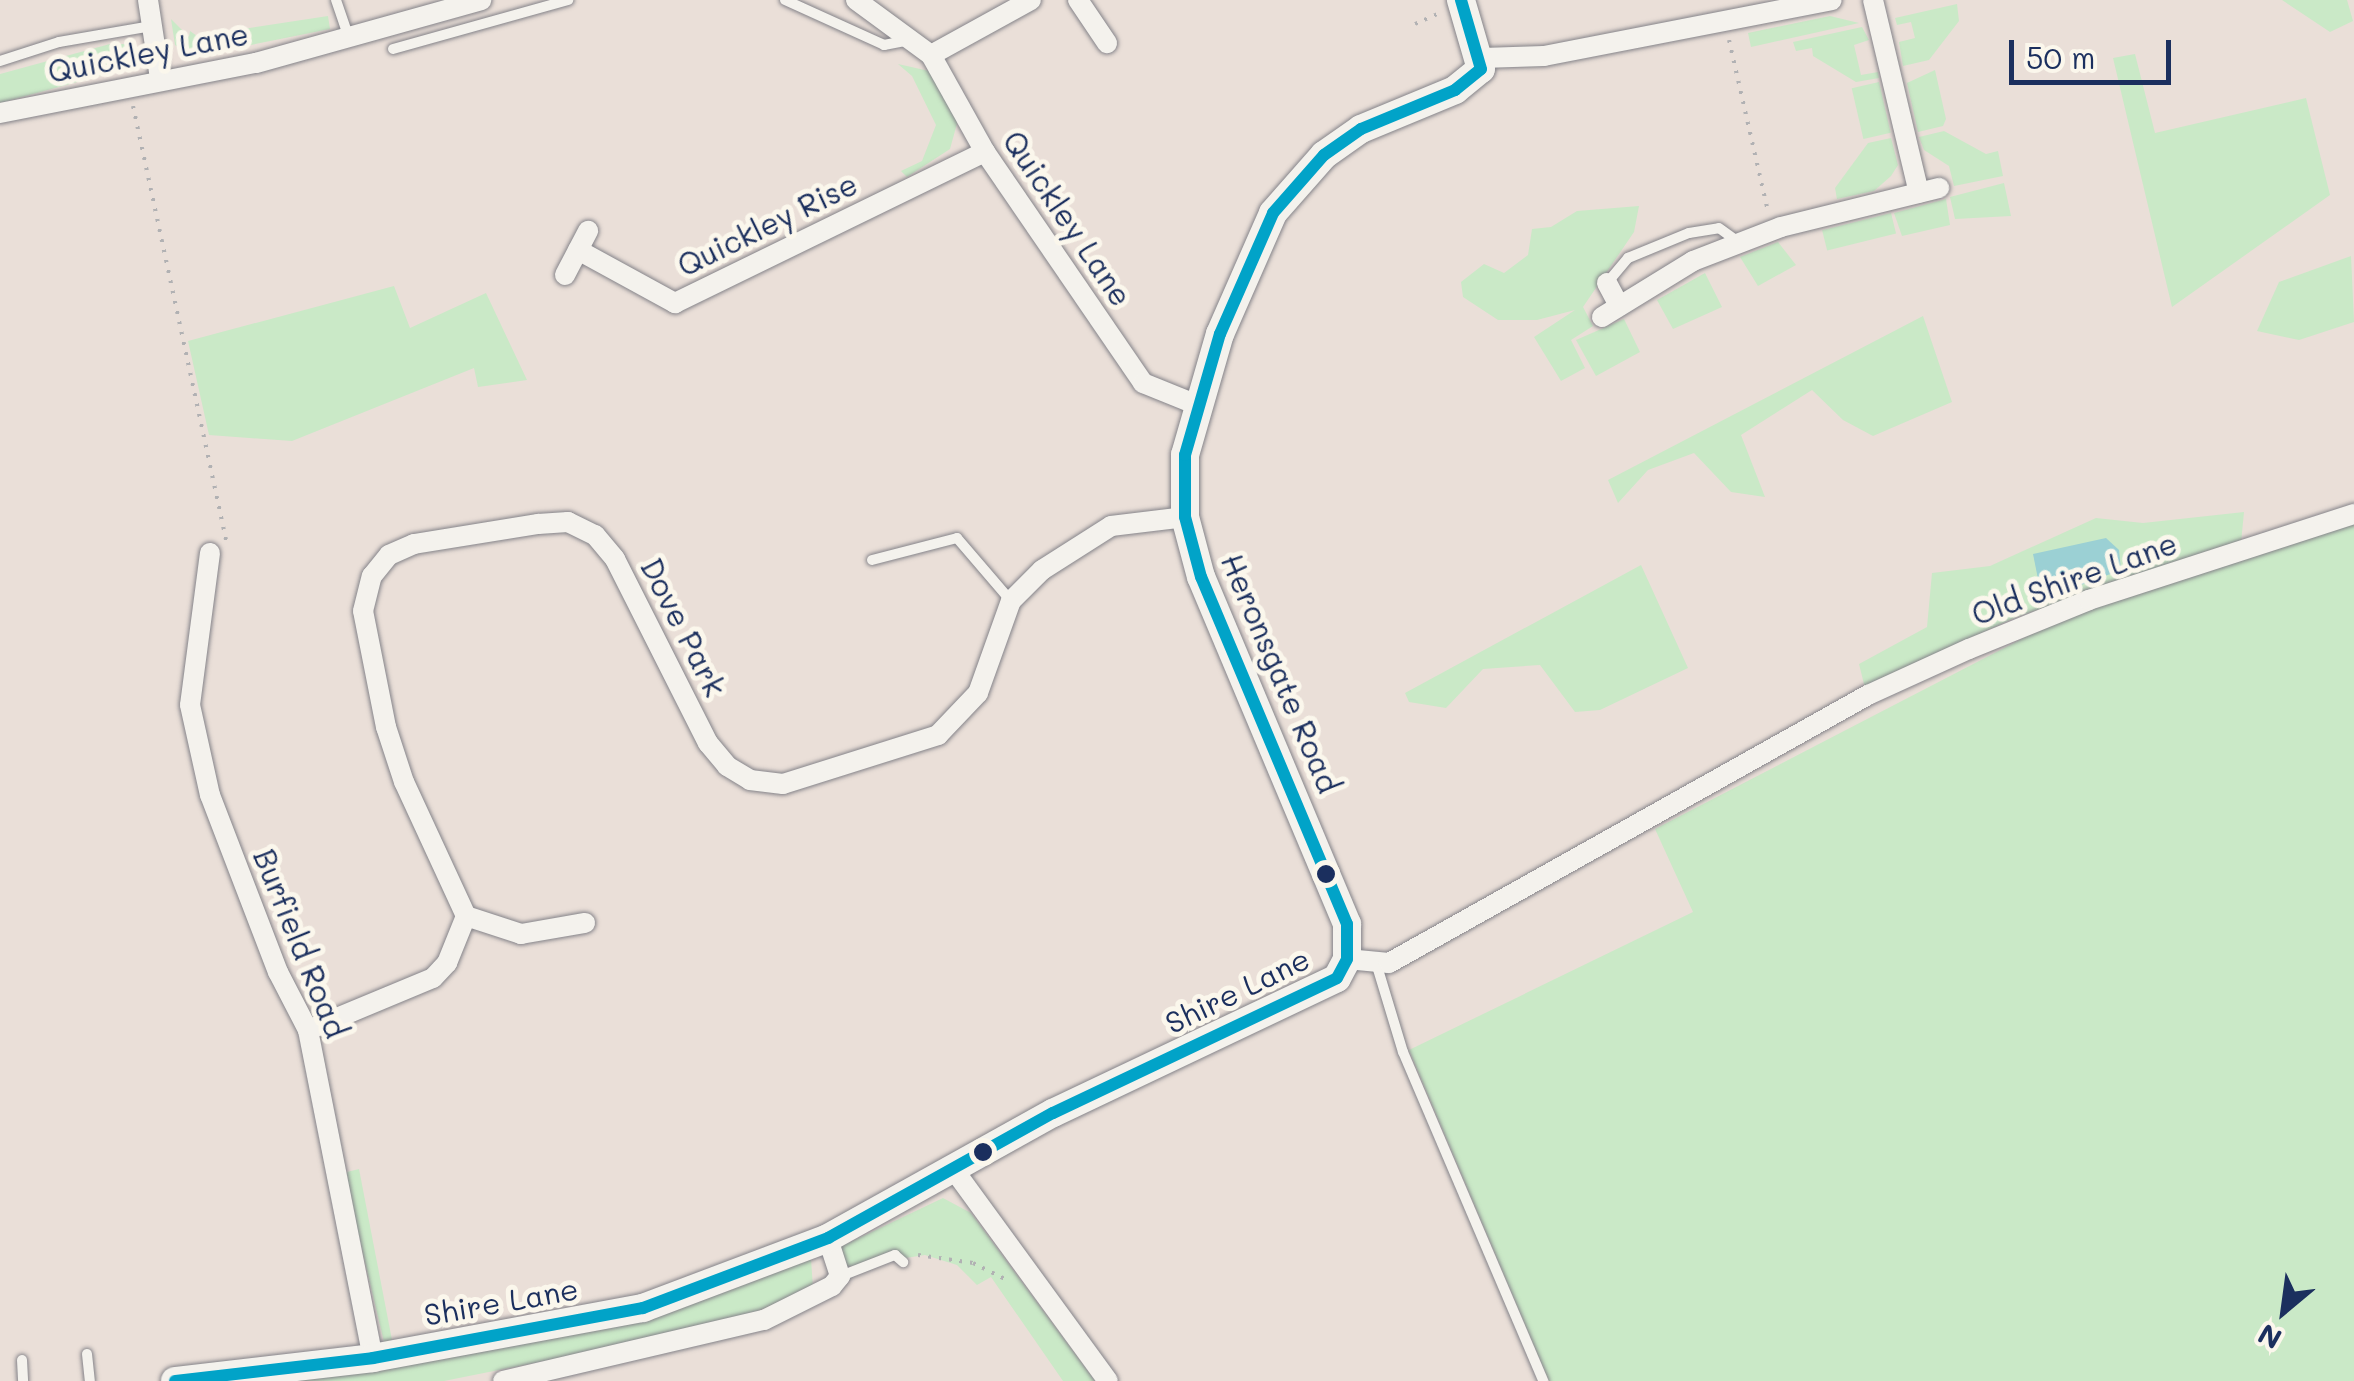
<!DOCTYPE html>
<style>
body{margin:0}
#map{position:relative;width:2354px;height:1381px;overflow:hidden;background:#eadfd8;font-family:Mali,sans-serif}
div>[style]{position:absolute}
.green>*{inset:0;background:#cae9c7;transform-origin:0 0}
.water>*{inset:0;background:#9bd0d4}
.path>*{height:4px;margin-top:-2px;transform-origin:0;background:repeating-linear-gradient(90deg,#b1b1b3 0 2.5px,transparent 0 10.5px)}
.roads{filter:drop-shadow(0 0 2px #848389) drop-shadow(0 0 2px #848389)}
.service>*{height:10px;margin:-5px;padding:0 5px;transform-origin:5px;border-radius:5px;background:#f4f2ed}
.minor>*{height:20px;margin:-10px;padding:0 10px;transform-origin:10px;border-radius:10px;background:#f4f2ed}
.tertiary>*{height:28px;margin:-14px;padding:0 14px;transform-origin:14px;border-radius:14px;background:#f4f2ed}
.bus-1>*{height:12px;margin:-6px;padding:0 6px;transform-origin:6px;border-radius:6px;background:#01a3c8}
.dots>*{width:28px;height:28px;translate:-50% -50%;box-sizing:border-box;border:5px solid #fbf7ec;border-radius:50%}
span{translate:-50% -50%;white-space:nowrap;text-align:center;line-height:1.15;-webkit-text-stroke:10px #fbf7ec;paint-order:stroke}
.street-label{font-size:30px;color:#1b2f5e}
.north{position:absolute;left:2234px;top:1261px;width:100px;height:100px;-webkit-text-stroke:8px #fbf7ec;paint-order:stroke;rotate:209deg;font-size:28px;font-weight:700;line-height:40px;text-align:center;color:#1b2f5e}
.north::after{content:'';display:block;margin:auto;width:35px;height:45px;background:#1b2f5e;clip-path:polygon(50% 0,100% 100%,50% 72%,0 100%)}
.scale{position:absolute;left:2009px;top:40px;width:162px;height:45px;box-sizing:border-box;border:5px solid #1b2f5e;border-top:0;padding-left:12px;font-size:30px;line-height:35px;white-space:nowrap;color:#1b2f5e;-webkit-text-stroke:8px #fbf7ec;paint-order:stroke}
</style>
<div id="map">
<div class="green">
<i style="clip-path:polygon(2282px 0,2347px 0,2353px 21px,2330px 32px)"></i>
<i style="clip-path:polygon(1957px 4px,1959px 21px,1929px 60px,1903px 66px,1899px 42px,1915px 38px,1911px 22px,1897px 25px,1895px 18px)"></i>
<i style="clip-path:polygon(328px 16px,330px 29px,191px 57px,175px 45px,171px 19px,189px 37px,190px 31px,197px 36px)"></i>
<i style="clip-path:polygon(1830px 16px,1859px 23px,1751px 47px,1748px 33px)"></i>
<i style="clip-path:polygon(1862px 27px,1869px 40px,1854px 45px,1861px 75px,1878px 72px,1879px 78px,1856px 82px,1813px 56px,1812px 48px,1796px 51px,1793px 42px)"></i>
<i style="clip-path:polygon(110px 44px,133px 44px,136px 66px,0 103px,0 74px)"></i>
<i style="clip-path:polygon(2135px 54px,2155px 133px,2306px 98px,2330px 195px,2172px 307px,2113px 58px)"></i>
<i style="clip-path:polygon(898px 64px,929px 71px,958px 120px,950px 149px,907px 177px,901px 171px,922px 161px,936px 125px,912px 76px)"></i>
<i style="clip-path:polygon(1935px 70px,1946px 119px,1943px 126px,1918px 132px,1907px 83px)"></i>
<i style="left:1879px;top:82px;width:52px;height:28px;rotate:77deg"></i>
<i style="clip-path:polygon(1944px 131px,1986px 154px,1998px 151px,2003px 176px,1954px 186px,1949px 166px,1924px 150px,1919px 137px)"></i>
<i style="clip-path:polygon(1891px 138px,1898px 165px,1891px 176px,1874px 191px,1837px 199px,1835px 188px,1868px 143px)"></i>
<i style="clip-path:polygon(2004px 183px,2011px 216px,1955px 219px,1950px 197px)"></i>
<i style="clip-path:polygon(1946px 199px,1950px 225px,1902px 236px,1894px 213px)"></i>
<i style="clip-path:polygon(1639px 206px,1634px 232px,1583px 307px,1593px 326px,1571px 340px,1585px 368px,1561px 381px,1534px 337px,1575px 310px,1537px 320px,1498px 320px,1463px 297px,1461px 282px,1484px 264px,1504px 273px,1528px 255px,1532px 229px,1551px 227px,1577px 211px)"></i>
<i style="left:1891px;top:213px;width:21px;height:71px;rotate:76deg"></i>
<i style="clip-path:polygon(1778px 242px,1796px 265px,1758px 286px,1740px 257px)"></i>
<i style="clip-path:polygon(2351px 256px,2354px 322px,2299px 340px,2257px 331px,2279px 282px)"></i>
<i style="clip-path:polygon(1705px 273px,1722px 307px,1673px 329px,1657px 300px)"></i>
<i style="clip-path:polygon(394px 286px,410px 328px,486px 293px,527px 380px,478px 387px,474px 368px,292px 441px,209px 435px,188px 341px)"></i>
<i style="clip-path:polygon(1923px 316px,1952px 402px,1873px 436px,1843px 420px,1812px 390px,1741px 435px,1765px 497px,1731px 492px,1694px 453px,1648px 470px,1618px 503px,1608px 480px)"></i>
<i style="clip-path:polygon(1624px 319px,1640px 352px,1596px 376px,1576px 340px)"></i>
<i style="clip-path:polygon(2244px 512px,2241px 543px,2016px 617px,1865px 688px,1859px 664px,1927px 627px,1932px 573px,1990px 566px,2096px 518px,2143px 523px)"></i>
<i style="clip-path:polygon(2354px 524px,2354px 1381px,1549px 1381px,1409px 1050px,1693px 912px,1655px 829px,2058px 620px)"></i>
<i style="clip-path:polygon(1641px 565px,1688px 668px,1600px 710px,1575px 712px,1540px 665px,1483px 669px,1446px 708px,1409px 702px,1405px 693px)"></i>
<i style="clip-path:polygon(359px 1169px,392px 1340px,384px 1342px,349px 1195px,347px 1172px)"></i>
<i style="clip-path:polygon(943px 1198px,971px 1213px,1095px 1381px,1063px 1381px,991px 1277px,977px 1285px,957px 1265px,925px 1255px,846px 1267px,838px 1248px)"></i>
<i style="clip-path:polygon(811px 1259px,813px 1288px,758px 1311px,635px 1343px,444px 1381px,263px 1381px,647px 1319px)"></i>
</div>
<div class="water">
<i style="clip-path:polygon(2106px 538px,2119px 550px,2121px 570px,2073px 588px,2047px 591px,2039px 584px,2033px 554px)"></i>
</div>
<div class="path">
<i style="left:1415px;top:24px;width:27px;rotate:-24deg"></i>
<i style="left:1729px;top:40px;width:175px;rotate:77.2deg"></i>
<i style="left:133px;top:106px;width:445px;rotate:77.9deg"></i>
<i style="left:918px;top:1255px;width:56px;rotate:8.3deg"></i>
<i style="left:973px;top:1263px;width:40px;rotate:26.6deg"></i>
</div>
<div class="roads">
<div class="service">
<i style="left:336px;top:0;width:40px;rotate:71.1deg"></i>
<i style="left:785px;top:0;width:109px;rotate:24.4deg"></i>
<i style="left:884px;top:45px;width:25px;rotate:-11deg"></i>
<i style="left:393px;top:49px;width:182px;rotate:-15.6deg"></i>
<i style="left:0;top:61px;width:62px;rotate:-17.9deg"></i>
<i style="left:59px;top:42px;width:94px;rotate:-9.8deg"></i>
<i style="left:1607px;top:283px;width:33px;rotate:-50deg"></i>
<i style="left:1628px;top:258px;width:66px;rotate:-22.3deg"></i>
<i style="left:1689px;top:233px;width:30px;rotate:-9deg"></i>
<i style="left:1719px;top:228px;width:24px;rotate:36deg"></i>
<i style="left:872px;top:560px;width:88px;rotate:-14.5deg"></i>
<i style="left:957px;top:538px;width:83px;rotate:49.4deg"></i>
<i style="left:1377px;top:966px;width:90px;rotate:73.2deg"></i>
<i style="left:1403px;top:1052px;width:358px;rotate:66.9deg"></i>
<i style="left:841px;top:1276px;width:58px;rotate:-21.3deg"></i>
<i style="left:895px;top:1255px;width:11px;rotate:41deg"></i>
<i style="left:87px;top:1354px;width:27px;rotate:84deg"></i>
<i style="left:22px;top:1360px;width:21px;rotate:87deg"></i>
</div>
<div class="minor">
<i style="left:148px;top:0;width:79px;rotate:81.3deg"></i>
<i style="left:856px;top:0;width:93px;rotate:36.3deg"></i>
<i style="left:931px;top:55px;width:111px;rotate:60.9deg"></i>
<i style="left:985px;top:152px;width:280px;rotate:55.6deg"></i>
<i style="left:1143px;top:383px;width:56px;rotate:22deg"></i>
<i style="left:1078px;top:0;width:52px;rotate:56deg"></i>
<i style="left:1873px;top:0;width:198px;rotate:76.6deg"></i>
<i style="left:931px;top:55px;width:114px;rotate:-28.8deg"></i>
<i style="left:1482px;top:58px;width:62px;rotate:-1.8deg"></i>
<i style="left:1544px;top:56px;width:293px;rotate:-11deg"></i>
<i style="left:0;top:113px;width:261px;rotate:-11.1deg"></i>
<i style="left:256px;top:63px;width:234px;rotate:-15.6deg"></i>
<i style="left:578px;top:250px;width:111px;rotate:28.7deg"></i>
<i style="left:675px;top:303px;width:345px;rotate:-26deg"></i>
<i style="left:565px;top:275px;width:50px;rotate:-62.4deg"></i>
<i style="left:1607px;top:283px;width:26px;rotate:62deg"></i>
<i style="left:1602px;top:317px;width:107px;rotate:-31.6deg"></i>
<i style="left:1693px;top:261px;width:94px;rotate:-21.1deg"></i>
<i style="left:1781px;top:227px;width:163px;rotate:-13.9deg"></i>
<i style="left:210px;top:553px;width:153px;rotate:97.5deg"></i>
<i style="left:190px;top:705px;width:92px;rotate:77.5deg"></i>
<i style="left:210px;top:795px;width:190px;rotate:69deg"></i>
<i style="left:278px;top:972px;width:65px;rotate:62.7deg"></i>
<i style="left:308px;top:1030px;width:334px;rotate:78.8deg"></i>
<i style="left:466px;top:916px;width:58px;rotate:18.1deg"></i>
<i style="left:521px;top:934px;width:65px;rotate:-9.8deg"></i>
<i style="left:1347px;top:959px;width:42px;rotate:5.4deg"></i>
<i style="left:1389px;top:963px;width:549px;rotate:-29.23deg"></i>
<i style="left:1868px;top:695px;width:111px;rotate:-24.5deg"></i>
<i style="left:1969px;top:649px;width:130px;rotate:-22.2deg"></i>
<i style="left:2089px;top:600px;width:279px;rotate:-18deg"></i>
<i style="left:308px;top:1030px;width:135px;rotate:-22.6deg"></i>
<i style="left:433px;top:978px;width:21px;rotate:-47deg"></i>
<i style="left:447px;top:963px;width:51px;rotate:-68deg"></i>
<i style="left:466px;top:916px;width:148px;rotate:-114.8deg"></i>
<i style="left:404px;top:782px;width:58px;rotate:-108.1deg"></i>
<i style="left:386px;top:727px;width:118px;rotate:-101.2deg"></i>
<i style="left:363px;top:611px;width:36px;rotate:-76deg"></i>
<i style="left:372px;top:576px;width:27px;rotate:-51deg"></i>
<i style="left:389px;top:555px;width:27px;rotate:-24deg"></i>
<i style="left:414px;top:544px;width:126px;rotate:-9.2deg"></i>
<i style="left:538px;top:524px;width:30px;rotate:-4deg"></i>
<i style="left:568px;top:522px;width:30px;rotate:26deg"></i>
<i style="left:595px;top:535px;width:31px;rotate:50deg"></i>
<i style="left:615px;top:559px;width:206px;rotate:63.2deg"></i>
<i style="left:708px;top:743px;width:30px;rotate:50deg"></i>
<i style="left:727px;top:766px;width:27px;rotate:31deg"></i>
<i style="left:750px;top:780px;width:33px;rotate:7deg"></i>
<i style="left:783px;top:784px;width:163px;rotate:-17.5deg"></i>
<i style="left:938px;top:735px;width:58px;rotate:-46.4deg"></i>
<i style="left:978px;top:693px;width:98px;rotate:-70.3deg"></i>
<i style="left:1011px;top:601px;width:44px;rotate:-45deg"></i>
<i style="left:1042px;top:570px;width:82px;rotate:-32.5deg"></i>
<i style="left:1111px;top:526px;width:75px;rotate:-6.9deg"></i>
<i style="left:954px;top:1170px;width:261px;rotate:53.9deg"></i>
<i style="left:503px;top:1381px;width:268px;rotate:-13.2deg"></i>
<i style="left:764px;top:1320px;width:76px;rotate:-26.6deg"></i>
<i style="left:832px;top:1286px;width:13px;rotate:-51deg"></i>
<i style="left:840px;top:1276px;width:40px;rotate:-108deg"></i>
</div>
<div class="tertiary">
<i style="left:175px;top:1381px;width:199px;rotate:-6.6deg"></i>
<i style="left:373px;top:1358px;width:275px;rotate:-10.5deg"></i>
<i style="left:643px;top:1308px;width:198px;rotate:-20.7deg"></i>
<i style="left:828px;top:1238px;width:257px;rotate:-29.1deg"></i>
<i style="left:1053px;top:1113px;width:314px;rotate:-25.4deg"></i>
<i style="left:1337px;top:978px;width:21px;rotate:-62deg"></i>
<i style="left:1347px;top:959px;width:35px;rotate:-90deg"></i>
<i style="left:1347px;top:924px;width:376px;rotate:-112.8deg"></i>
<i style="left:1201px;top:577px;width:62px;rotate:-104.9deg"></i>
<i style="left:1185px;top:517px;width:62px;rotate:-90deg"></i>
<i style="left:1185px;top:455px;width:126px;rotate:-73.9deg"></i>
<i style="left:1220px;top:334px;width:132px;rotate:-66.3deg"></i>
<i style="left:1273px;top:213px;width:77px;rotate:-48.7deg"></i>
<i style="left:1324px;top:155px;width:45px;rotate:-35.1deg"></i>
<i style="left:1361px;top:129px;width:102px;rotate:-22.5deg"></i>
<i style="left:1455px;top:90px;width:33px;rotate:-39deg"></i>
<i style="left:1481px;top:69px;width:72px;rotate:-106.2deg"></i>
</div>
</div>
<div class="bus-1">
<i style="left:175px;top:1381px;width:199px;rotate:-6.6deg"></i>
<i style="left:373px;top:1358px;width:275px;rotate:-10.5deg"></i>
<i style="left:643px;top:1308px;width:198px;rotate:-20.7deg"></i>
<i style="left:828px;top:1238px;width:257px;rotate:-29.1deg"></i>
<i style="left:1053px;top:1113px;width:314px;rotate:-25.4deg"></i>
<i style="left:1337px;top:978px;width:21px;rotate:-62deg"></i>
<i style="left:1347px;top:959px;width:35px;rotate:-90deg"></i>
<i style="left:1347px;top:924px;width:376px;rotate:-112.8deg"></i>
<i style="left:1201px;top:577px;width:62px;rotate:-104.9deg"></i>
<i style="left:1185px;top:517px;width:62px;rotate:-90deg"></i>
<i style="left:1185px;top:455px;width:126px;rotate:-73.9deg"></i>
<i style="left:1220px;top:334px;width:132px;rotate:-66.3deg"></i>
<i style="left:1273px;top:213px;width:77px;rotate:-48.7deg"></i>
<i style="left:1324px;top:155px;width:45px;rotate:-35.1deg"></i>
<i style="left:1361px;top:129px;width:102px;rotate:-22.5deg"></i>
<i style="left:1455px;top:90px;width:33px;rotate:-39deg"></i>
<i style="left:1481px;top:69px;width:72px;rotate:-106.2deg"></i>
</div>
<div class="dots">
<i style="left:1326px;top:874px;background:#1b2f5e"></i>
<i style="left:983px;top:1152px;background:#1b2f5e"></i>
</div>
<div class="street-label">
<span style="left:148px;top:52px;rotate:-11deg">Quickley Lane</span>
<span style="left:1068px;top:218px;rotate:56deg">Quickley Lane</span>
<span style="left:767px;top:224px;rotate:-26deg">Quickley Rise</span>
<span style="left:2074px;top:578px;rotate:-20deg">Old Shire Lane</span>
<span style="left:684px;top:627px;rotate:63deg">Dove Park</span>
<span style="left:1281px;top:673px;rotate:67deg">Heronsgate Road</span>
<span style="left:301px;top:943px;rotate:68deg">Burfield Road</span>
<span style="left:1237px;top:990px;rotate:-26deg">Shire Lane</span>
<span style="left:501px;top:1301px;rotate:-10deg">Shire Lane</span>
</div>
<div class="north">N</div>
<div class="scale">50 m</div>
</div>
